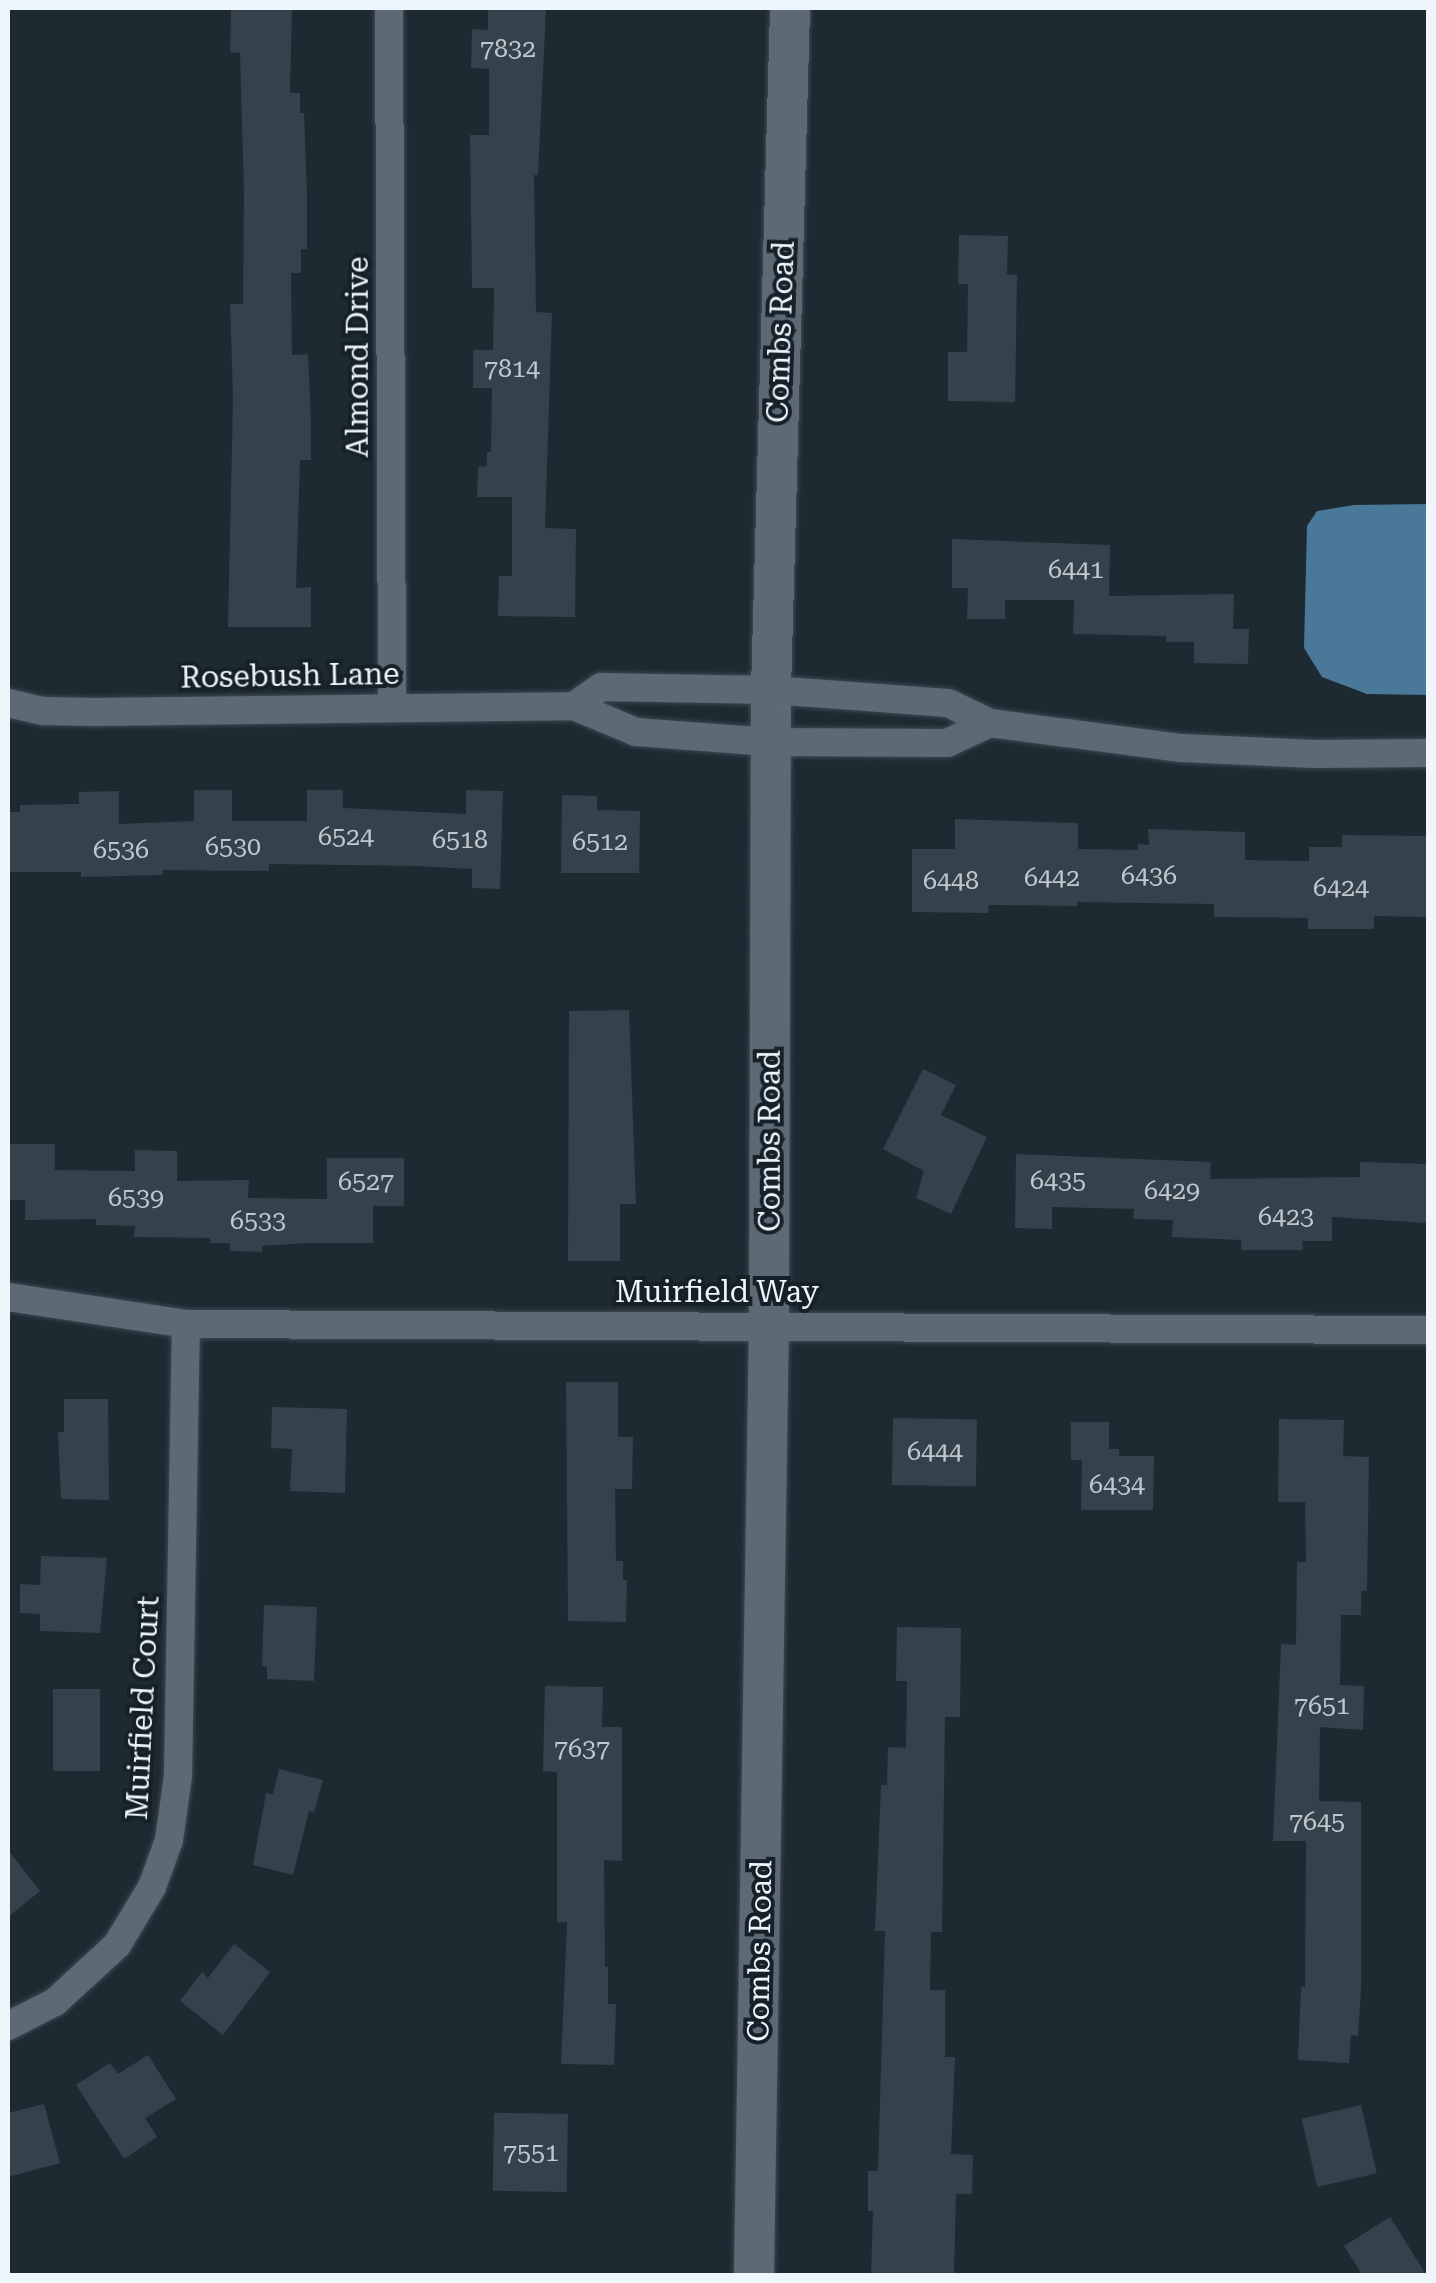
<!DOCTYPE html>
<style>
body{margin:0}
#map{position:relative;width:1436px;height:2283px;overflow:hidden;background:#1e2a32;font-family:"Roboto Serif",serif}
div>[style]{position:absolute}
.water>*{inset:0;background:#4a7898}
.building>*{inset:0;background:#35424b;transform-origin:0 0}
.roads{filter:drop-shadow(0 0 2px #3e4850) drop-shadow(0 0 2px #3e4850)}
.street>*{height:28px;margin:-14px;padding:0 14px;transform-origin:14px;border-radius:14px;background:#5d6a75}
.secondary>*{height:40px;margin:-20px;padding:0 20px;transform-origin:20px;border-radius:20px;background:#5d6a75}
span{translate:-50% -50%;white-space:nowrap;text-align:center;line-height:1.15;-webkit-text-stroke:8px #152028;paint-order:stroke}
.number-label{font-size:25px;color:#c0c8cf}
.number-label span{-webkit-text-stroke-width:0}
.street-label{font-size:30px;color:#eef5fb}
.frame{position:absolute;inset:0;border:10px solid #eef5fb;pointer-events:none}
</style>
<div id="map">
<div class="water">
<i style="clip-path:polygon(1428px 504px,1428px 695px,1367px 694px,1322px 677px,1304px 648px,1307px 526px,1317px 511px,1354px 505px)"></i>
</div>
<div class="building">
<i style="clip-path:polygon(231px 8px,292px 8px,290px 93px,300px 93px,300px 113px,304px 113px,307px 194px,307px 249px,301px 249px,301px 273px,291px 273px,292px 355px,308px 354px,311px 421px,311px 460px,300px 460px,296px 588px,311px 587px,311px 627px,228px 627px,233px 398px,230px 304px,243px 304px,244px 193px,240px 53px,230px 52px)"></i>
<i style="clip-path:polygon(488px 8px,546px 8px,538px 175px,534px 175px,536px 312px,552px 313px,545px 528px,576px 529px,575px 617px,498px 616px,499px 576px,512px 576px,512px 497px,477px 497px,478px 467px,487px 466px,487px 452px,491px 452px,492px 388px,473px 388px,473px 350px,493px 350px,494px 288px,472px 288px,470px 135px,489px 135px,489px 69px,471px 68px,472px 29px,488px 30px)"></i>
<i style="clip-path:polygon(959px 235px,1008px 236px,1007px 274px,1017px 275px,1015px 402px,948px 401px,948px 352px,967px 352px,968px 284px,958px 284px)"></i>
<i style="clip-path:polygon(952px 539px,1110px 545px,1109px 596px,1234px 594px,1233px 629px,1249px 629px,1248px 664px,1194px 663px,1194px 642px,1166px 642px,1166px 636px,1073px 634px,1074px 600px,1005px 600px,1005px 619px,967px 619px,968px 588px,952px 588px)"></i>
<i style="clip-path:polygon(194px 790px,232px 790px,232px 821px,307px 821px,307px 790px,343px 790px,343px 808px,466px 814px,466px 790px,503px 791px,500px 889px,472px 888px,472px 869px,418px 866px,269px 864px,269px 871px,163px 870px,163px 875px,81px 877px,81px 872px,8px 872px,8px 812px,20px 812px,20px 805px,79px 804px,79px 792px,119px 791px,119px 824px,194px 821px)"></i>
<i style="clip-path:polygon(562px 795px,597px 796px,597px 810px,640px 811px,639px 873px,561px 873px)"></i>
<i style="clip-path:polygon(955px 819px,1078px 823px,1078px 849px,1138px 850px,1138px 844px,1149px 845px,1148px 829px,1245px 832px,1245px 860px,1309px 861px,1309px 847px,1342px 847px,1342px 835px,1428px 836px,1428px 917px,1374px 916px,1374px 929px,1308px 929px,1308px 918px,1214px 917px,1214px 904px,1077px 902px,1077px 906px,989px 905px,988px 913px,912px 912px,912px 849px,955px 849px)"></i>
<i style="clip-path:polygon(629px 1010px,636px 1204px,620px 1204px,620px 1261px,568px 1261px,569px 1011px)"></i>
<i style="clip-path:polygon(923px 1069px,956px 1085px,941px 1115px,987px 1137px,951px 1214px,916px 1198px,924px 1171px,883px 1149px)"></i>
<i style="clip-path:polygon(8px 1144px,55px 1144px,55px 1170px,135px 1171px,135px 1150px,177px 1151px,177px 1181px,249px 1180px,248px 1198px,327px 1199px,327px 1158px,404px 1158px,404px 1206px,373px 1206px,373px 1243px,306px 1243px,262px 1246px,262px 1252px,230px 1251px,230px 1243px,210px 1243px,210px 1238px,134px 1237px,135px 1226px,96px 1225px,96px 1219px,25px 1220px,25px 1200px,8px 1200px)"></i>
<i style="clip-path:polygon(1016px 1154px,1211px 1162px,1210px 1179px,1360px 1177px,1360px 1162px,1428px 1164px,1428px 1223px,1332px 1217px,1332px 1241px,1302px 1241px,1303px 1250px,1241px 1250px,1241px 1240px,1172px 1237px,1173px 1220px,1133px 1219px,1134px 1209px,1052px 1207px,1052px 1229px,1015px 1228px)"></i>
<i style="clip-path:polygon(566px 1382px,618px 1382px,618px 1437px,633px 1437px,632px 1489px,615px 1489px,616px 1561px,623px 1561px,623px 1580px,627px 1580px,626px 1622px,568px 1621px)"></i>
<i style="clip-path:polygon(64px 1399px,108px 1399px,109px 1500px,61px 1499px,58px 1432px,64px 1432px)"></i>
<i style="clip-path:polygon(272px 1407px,347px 1409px,345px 1493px,290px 1491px,292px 1449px,271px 1448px)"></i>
<i style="left:893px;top:1418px;width:84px;height:67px;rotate:1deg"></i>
<i style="clip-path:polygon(1279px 1419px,1344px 1420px,1343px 1456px,1369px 1457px,1367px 1591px,1361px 1591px,1361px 1615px,1341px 1615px,1340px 1685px,1364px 1686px,1363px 1730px,1320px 1727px,1319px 1801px,1361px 1802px,1361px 1990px,1358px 2036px,1351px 2035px,1349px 2063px,1298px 2060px,1301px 1987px,1305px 1987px,1306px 1841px,1273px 1841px,1281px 1644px,1296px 1645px,1297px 1562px,1306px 1562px,1305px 1502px,1278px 1502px)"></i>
<i style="clip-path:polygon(1071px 1422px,1109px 1422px,1109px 1449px,1119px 1449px,1119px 1456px,1154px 1456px,1153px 1510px,1081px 1510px,1082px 1460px,1071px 1460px)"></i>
<i style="clip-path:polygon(41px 1556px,107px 1558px,100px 1633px,40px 1631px,40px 1614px,20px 1613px,20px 1584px,40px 1585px)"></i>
<i style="clip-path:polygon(264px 1605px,317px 1607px,314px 1681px,267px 1679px,267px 1667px,262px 1666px)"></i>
<i style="clip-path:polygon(897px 1627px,961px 1628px,960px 1717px,945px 1717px,942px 1932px,931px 1932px,930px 1990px,945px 1990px,945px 2057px,955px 2057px,951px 2154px,973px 2155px,972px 2194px,956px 2194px,954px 2276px,871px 2276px,873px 2211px,868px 2211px,868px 2171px,878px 2171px,885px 1931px,875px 1931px,881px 1785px,887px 1785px,888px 1747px,906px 1748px,907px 1681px,896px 1681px)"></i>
<i style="clip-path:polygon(545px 1686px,603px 1687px,602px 1727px,622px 1727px,622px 1861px,604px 1860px,605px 1967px,608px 1967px,608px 2004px,616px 2004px,614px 2065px,561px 2064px,567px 1922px,557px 1922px,557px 1772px,543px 1771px)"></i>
<i style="left:53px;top:1689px;width:47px;height:82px"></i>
<i style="clip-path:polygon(279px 1769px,323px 1780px,314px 1812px,309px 1811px,293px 1875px,253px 1865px,266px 1793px,273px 1794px)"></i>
<i style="clip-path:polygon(8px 1850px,40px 1891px,8px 1917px)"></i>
<i style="clip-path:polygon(234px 1944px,270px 1972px,223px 2035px,180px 2001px,202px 1972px,208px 1978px)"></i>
<i style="clip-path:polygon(148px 2055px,176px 2099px,145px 2118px,157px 2137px,124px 2159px,76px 2085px,110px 2063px,118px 2074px)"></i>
<i style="clip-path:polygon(44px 2104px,60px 2163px,8px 2177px,8px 2113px)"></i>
<i style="left:1361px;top:2105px;width:70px;height:61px;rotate:77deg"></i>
<i style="left:568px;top:2114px;width:78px;height:74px;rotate:91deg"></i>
<i style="clip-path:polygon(1390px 2217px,1427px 2276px,1363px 2276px,1344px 2246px)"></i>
</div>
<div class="roads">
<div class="street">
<i style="left:389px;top:8px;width:699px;rotate:89.75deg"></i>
<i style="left:8px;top:703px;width:37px;rotate:13deg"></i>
<i style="left:44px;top:711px;width:51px;rotate:1.1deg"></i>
<i style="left:95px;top:712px;width:479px;rotate:-0.7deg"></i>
<i style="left:574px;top:706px;width:67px;rotate:22.8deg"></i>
<i style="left:636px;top:732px;width:134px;rotate:4.3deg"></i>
<i style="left:770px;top:742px;width:177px;rotate:0.3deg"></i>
<i style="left:947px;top:743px;width:47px;rotate:-24.9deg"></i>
<i style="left:574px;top:706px;width:33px;rotate:-35deg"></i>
<i style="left:601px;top:687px;width:170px;rotate:1deg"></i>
<i style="left:771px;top:690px;width:177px;rotate:4.2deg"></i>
<i style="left:948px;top:703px;width:47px;rotate:25.5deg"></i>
<i style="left:990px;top:723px;width:193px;rotate:7.5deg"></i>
<i style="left:1181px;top:748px;width:133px;rotate:2.6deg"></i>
<i style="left:1314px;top:754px;width:114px;rotate:-0.5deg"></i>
<i style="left:8px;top:1297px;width:180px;rotate:8.6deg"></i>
<i style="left:186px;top:1324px;width:1242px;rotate:0.28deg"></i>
<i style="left:8px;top:2026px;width:53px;rotate:-27.1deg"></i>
<i style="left:55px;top:2002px;width:84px;rotate:-42.6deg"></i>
<i style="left:117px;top:1945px;width:68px;rotate:-58.9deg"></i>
<i style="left:152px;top:1887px;width:50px;rotate:-70.1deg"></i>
<i style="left:169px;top:1840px;width:65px;rotate:-82deg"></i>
<i style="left:178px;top:1776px;width:452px;rotate:-89deg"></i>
</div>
<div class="secondary">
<i style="left:754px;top:2276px;width:952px;rotate:-89.1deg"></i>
<i style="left:769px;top:1324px;width:634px;rotate:-89.82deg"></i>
<i style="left:771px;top:690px;width:682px;rotate:-88.4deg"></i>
</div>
</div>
<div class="number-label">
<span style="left:508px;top:49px">7832</span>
<span style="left:512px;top:369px">7814</span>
<span style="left:1076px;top:570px">6441</span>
<span style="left:346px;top:837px">6524</span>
<span style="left:460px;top:840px">6518</span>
<span style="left:600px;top:842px">6512</span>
<span style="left:233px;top:847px">6530</span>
<span style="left:121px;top:850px">6536</span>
<span style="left:1149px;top:876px">6436</span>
<span style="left:1052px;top:878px">6442</span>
<span style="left:951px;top:881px">6448</span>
<span style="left:1341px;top:888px">6424</span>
<span style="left:1058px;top:1181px">6435</span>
<span style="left:366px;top:1182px">6527</span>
<span style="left:1172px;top:1191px">6429</span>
<span style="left:136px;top:1198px">6539</span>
<span style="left:1286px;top:1217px">6423</span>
<span style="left:258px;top:1221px">6533</span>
<span style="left:935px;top:1452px">6444</span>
<span style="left:1117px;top:1485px">6434</span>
<span style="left:1322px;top:1706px">7651</span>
<span style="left:582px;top:1749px">7637</span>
<span style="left:1317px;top:1822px">7645</span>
<span style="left:531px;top:2153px">7551</span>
</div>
<div class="street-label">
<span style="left:781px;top:332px;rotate:-88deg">Combs Road</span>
<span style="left:358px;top:357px;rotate:-90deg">Almond Drive</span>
<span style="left:290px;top:676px;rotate:-1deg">Rosebush Lane</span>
<span style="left:770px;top:1141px;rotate:-90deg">Combs Road</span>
<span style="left:717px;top:1292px">Muirfield Way</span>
<span style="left:143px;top:1708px;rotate:-87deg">Muirfield Court</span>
<span style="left:760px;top:1951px;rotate:-89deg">Combs Road</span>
</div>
<div class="frame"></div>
</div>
